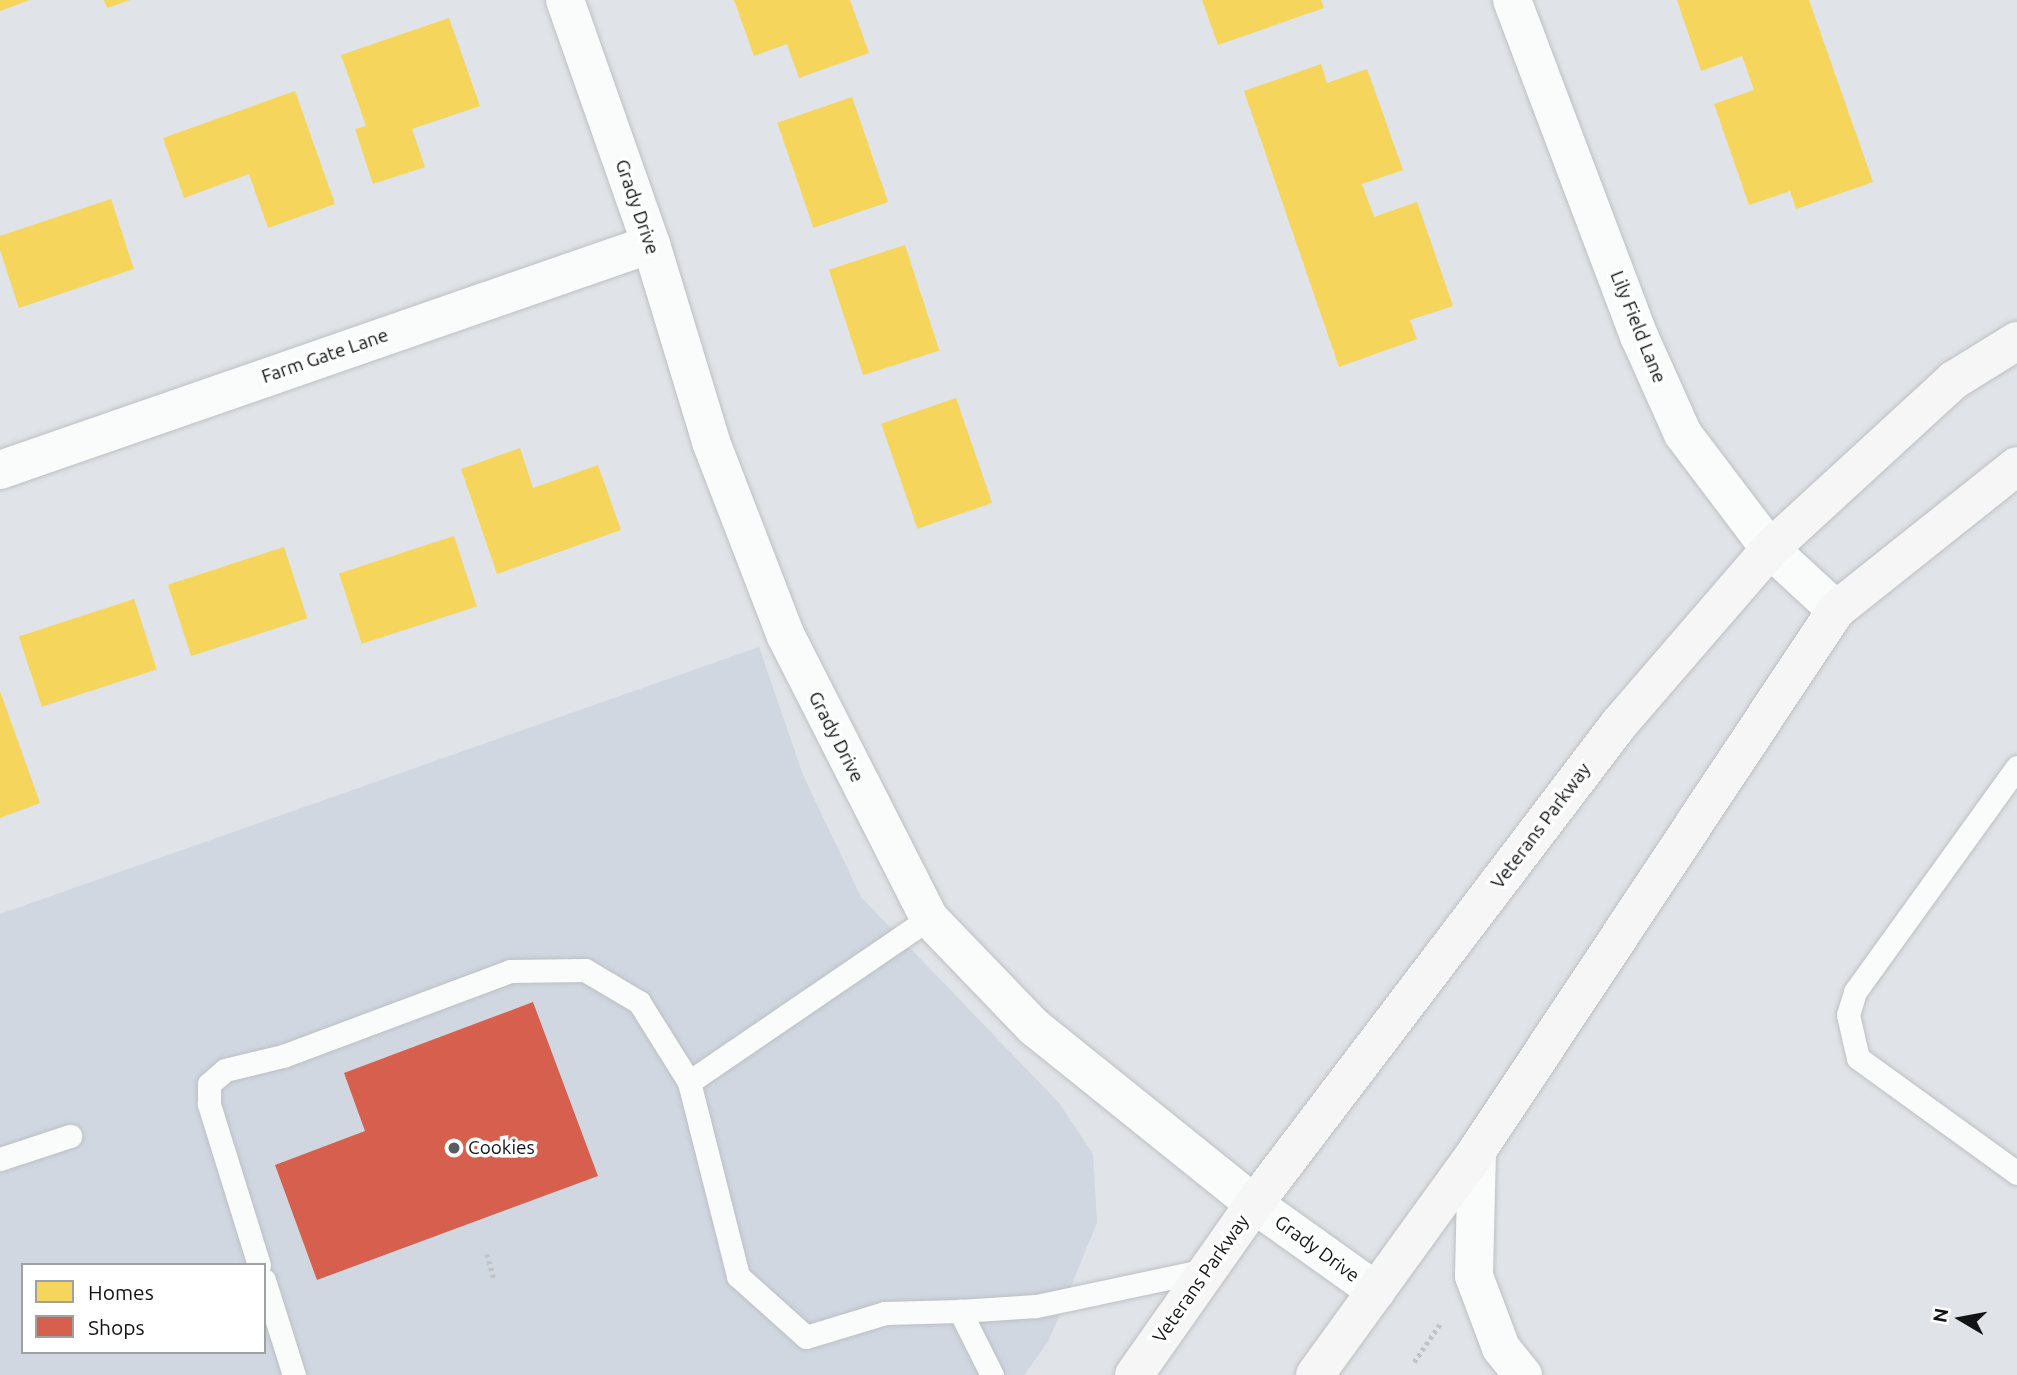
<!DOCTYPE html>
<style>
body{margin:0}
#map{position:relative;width:2017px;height:1375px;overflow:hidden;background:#e0e3e7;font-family:Ubuntu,sans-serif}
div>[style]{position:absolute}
.built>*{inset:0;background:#d0d7e1}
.homes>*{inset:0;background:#f6d55c;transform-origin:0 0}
.shops>*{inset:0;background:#d6604d}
.path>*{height:4.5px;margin-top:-2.25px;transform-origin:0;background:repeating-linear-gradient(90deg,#c2c3c5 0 3.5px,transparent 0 7px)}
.roads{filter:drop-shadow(0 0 2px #bdc0c3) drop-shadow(0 0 2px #bdc0c3)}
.lane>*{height:23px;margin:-11.5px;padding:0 11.5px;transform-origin:11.5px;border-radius:11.5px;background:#fafbfb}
.street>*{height:38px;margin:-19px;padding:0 19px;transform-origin:19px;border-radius:19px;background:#fafbfb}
.secondary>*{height:38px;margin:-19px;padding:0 19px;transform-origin:19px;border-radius:19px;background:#f7f6f6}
.dots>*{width:19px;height:19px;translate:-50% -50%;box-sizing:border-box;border:4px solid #fff;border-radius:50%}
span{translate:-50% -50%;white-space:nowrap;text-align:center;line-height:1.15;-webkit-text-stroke:7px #fff;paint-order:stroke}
.street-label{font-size:19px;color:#111315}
.poi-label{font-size:19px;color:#111315}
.left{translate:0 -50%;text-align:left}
.legend{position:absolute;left:21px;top:1263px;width:245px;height:91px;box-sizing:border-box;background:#fff;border:2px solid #a0a1a1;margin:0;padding:9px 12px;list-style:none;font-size:21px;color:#111315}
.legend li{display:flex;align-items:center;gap:14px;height:35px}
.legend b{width:35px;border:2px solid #a0a1a1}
.north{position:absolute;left:1926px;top:1284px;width:70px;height:70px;-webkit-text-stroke:5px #fff;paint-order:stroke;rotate:280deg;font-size:19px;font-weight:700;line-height:28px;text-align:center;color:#111315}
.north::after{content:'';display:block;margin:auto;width:24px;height:32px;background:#111315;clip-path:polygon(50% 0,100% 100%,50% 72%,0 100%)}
</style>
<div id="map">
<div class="built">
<i style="clip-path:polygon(evenodd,759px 647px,803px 775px,861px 897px,1059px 1103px,1093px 1154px,1097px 1223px,1048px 1342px,1024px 1375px,0 1375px,0 914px,759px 647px,23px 1265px,264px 1265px,264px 1352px,23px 1352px,23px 1265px)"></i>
</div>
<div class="homes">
<i style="clip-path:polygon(0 0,30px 0,0 11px)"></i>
<i style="clip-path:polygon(104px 0,130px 0,107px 8px)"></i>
<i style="clip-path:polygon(734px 0,850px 0,869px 53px,799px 78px,787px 44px,754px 56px)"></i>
<i style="clip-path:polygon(1202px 0,1321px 0,1324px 8px,1218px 45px)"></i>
<i style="clip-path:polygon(1677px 0,1809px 0,1873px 182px,1796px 209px,1790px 191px,1749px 205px,1714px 104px,1754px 90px,1742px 56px,1701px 71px)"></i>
<i style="clip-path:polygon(449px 18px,480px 106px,412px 129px,425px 167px,373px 184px,355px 129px,366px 126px,341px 55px)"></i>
<i style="clip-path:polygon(1321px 64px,1327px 83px,1367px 69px,1403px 170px,1362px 184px,1374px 217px,1417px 202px,1453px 306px,1410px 320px,1417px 339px,1339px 367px,1244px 91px)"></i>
<i style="clip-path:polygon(295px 91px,335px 204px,268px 228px,249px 174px,184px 198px,163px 138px)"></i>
<i style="left:852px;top:97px;width:111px;height:79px;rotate:71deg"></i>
<i style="clip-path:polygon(111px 199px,134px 269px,19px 308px,0 250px,0 236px)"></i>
<i style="left:905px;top:245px;width:111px;height:80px;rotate:72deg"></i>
<i style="left:956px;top:398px;width:111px;height:79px;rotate:71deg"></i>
<i style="clip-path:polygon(520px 448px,533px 488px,598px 465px,621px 530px,497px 574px,461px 469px)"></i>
<i style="left:454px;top:536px;width:74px;height:121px;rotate:72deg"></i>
<i style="left:284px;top:547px;width:75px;height:122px;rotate:72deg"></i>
<i style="left:134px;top:599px;width:74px;height:121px;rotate:72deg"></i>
<i style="clip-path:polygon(0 691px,40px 803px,0 818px)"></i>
</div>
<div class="shops">
<i style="clip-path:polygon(533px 1002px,598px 1176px,317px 1280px,275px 1165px,365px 1131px,344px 1073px)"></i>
</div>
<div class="path">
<i style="left:487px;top:1254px;width:25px;rotate:74deg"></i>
<i style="left:1414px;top:1362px;width:46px;rotate:-55.6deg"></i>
</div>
<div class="roads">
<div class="lane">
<i style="left:2017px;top:767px;width:277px;rotate:125.8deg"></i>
<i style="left:1855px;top:992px;width:24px;rotate:107deg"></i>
<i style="left:1848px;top:1015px;width:44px;rotate:76.9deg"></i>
<i style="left:1858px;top:1058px;width:196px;rotate:35.9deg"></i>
<i style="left:689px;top:1082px;width:291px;rotate:-34.3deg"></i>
<i style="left:0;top:1159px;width:74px;rotate:-18.2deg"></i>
<i style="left:259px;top:1265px;width:169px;rotate:-107.3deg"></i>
<i style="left:209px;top:1104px;width:20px;rotate:-90deg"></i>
<i style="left:209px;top:1084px;width:21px;rotate:-41deg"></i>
<i style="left:225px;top:1070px;width:60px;rotate:-13.6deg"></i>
<i style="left:283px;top:1056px;width:242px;rotate:-20.5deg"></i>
<i style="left:510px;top:971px;width:75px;rotate:-0.8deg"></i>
<i style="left:585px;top:970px;width:63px;rotate:30.7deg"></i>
<i style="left:639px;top:1002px;width:94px;rotate:58deg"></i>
<i style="left:689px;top:1082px;width:200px;rotate:75.8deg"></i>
<i style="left:738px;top:1276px;width:91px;rotate:41.9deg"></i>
<i style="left:806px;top:1337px;width:83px;rotate:-16.9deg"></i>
<i style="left:885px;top:1313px;width:75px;rotate:-1.5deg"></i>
<i style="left:264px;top:1280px;width:100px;rotate:72.5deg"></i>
<i style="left:992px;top:1375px;width:72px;rotate:-116.6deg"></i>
<i style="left:960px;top:1311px;width:76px;rotate:-3.8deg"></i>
<i style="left:1036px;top:1306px;width:174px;rotate:-12deg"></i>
</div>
<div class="street">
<i style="left:565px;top:0;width:259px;rotate:70.6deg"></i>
<i style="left:651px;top:244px;width:207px;rotate:73.1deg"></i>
<i style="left:711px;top:442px;width:208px;rotate:68.9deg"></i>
<i style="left:786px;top:636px;width:316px;rotate:63.1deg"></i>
<i style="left:929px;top:918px;width:151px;rotate:46.1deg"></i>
<i style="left:1034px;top:1027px;width:282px;rotate:38.8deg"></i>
<i style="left:1254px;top:1204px;width:150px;rotate:35.5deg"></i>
<i style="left:1512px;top:0;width:361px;rotate:69.3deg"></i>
<i style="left:1640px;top:338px;width:105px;rotate:65.9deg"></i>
<i style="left:1683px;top:434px;width:144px;rotate:52.9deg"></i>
<i style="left:1770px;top:549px;width:90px;rotate:42.7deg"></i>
<i style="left:0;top:470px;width:689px;rotate:-19.14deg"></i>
<i style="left:1477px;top:1151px;width:125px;rotate:91.4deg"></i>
<i style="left:1474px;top:1276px;width:77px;rotate:69.4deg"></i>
<i style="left:1501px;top:1348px;width:35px;rotate:51deg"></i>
</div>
<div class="secondary">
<i style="left:1134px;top:1375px;width:209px;rotate:-54.9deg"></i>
<i style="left:1254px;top:1204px;width:603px;rotate:-52.75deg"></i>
<i style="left:1619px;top:724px;width:231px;rotate:-49.2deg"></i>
<i style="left:1770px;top:549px;width:250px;rotate:-42.6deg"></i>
<i style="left:1954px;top:380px;width:74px;rotate:-31.8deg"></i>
<i style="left:1315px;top:1375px;width:276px;rotate:-54.1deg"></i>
<i style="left:1477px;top:1151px;width:649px;rotate:-56.43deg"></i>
<i style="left:1836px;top:610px;width:231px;rotate:-38.5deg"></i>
</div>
</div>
<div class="dots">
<i style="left:454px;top:1148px;background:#595c5e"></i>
</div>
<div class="street-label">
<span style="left:637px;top:207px;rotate:71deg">Grady Drive</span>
<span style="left:1638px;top:327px;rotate:68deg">Lily Field Lane</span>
<span style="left:325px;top:356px;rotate:-19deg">Farm Gate Lane</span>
<span style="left:836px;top:737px;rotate:63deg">Grady Drive</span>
<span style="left:1541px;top:826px;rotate:-53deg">Veterans Parkway</span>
<span style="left:1317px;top:1249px;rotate:36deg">Grady Drive</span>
<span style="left:1201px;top:1279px;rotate:-55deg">Veterans Parkway</span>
</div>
<div class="poi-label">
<span class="left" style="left:468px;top:1148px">Cookies</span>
</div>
<ul class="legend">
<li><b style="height:19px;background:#f6d55c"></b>Homes</li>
<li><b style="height:19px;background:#d6604d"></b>Shops</li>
</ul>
<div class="north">N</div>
</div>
